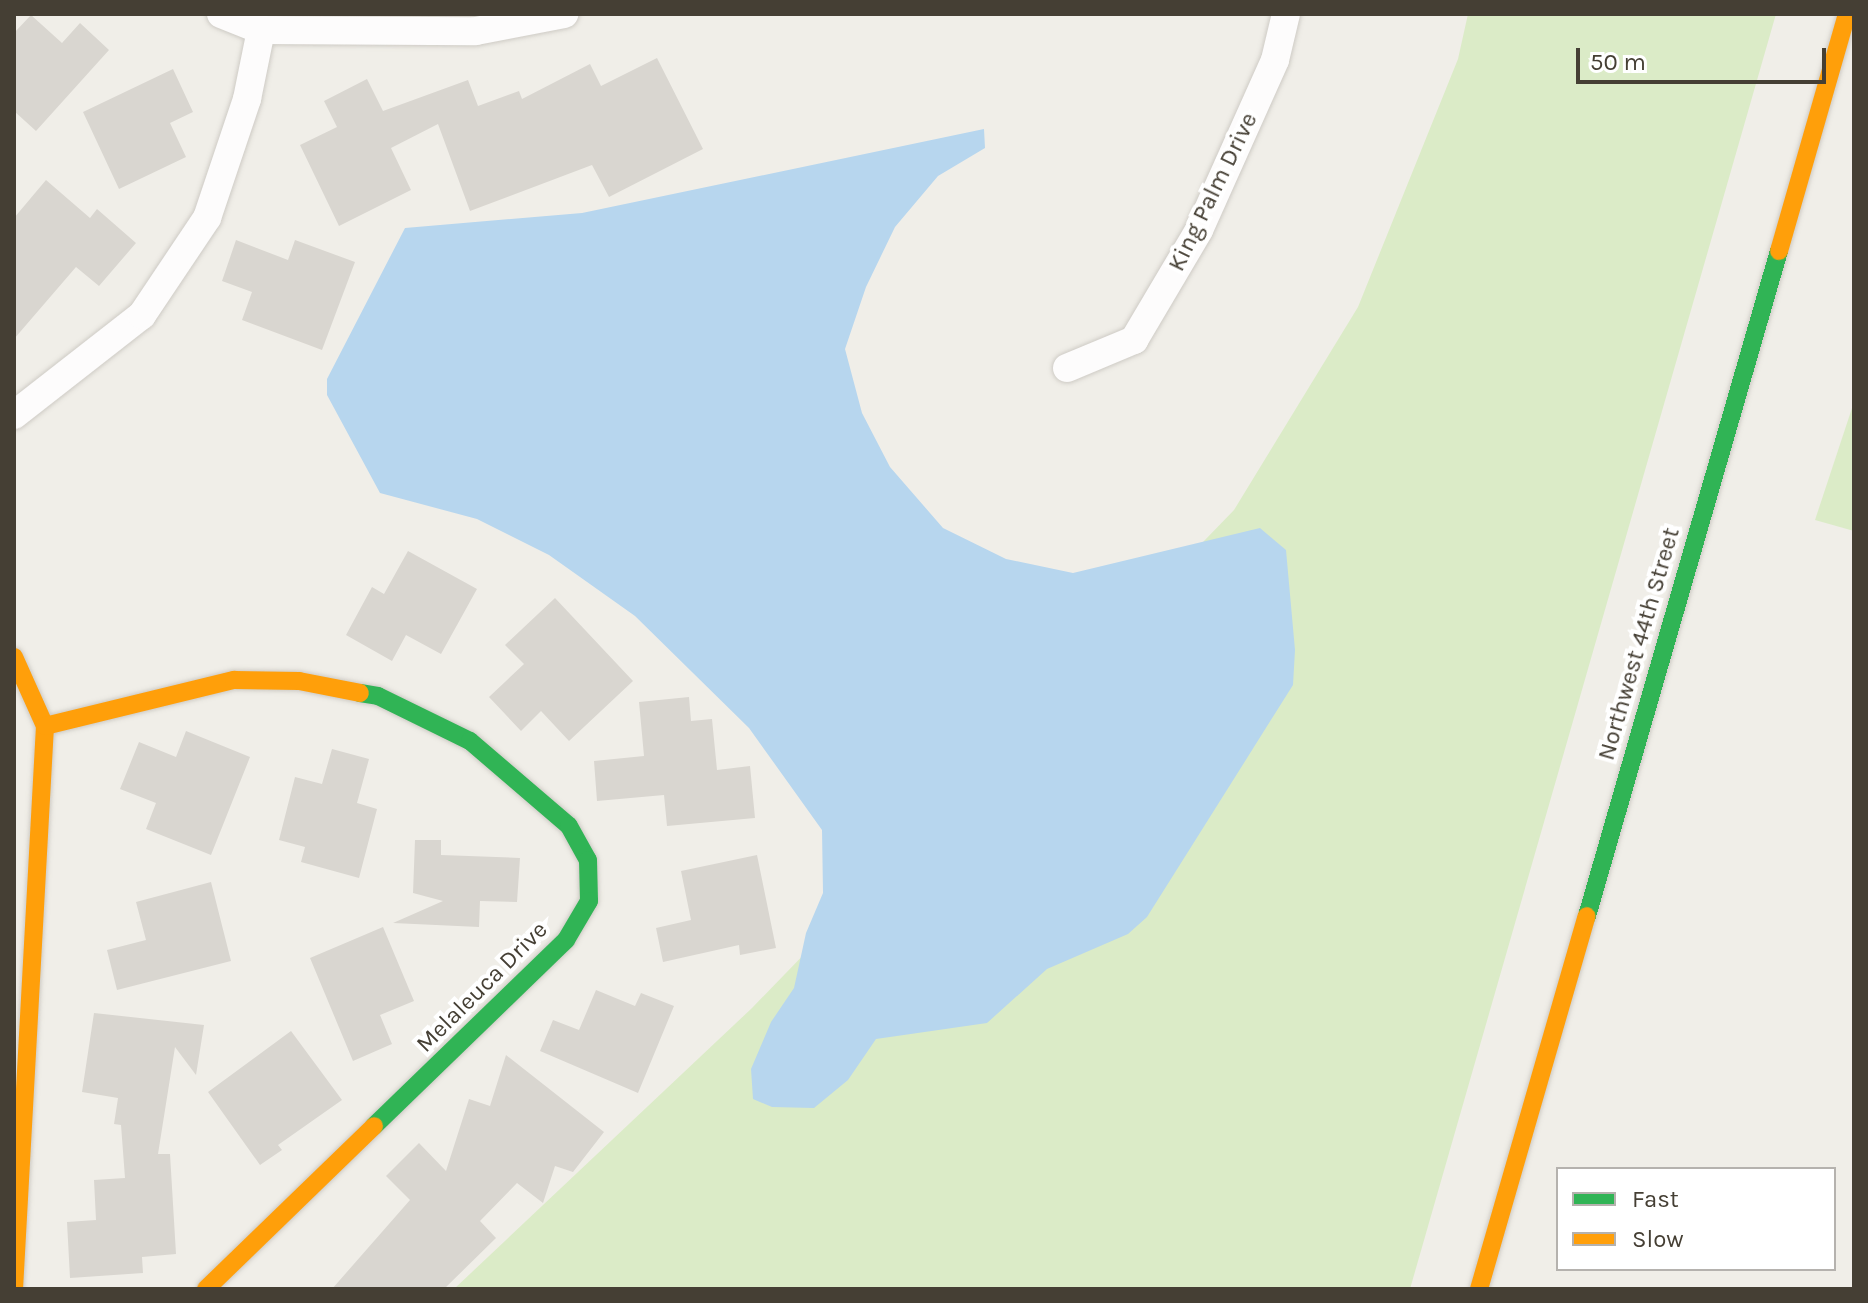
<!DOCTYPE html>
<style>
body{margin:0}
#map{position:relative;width:1868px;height:1303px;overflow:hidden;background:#f0eee8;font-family:Karla,sans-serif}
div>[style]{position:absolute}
.green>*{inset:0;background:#dbebc7}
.water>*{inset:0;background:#b7d6ee}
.building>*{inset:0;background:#d9d6d0}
.roads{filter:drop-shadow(0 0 2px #cecbc5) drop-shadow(0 0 2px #cecbc5)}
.street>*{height:28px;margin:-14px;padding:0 14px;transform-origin:14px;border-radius:14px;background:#fdfcfc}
.fast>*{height:18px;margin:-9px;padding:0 9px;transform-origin:9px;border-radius:9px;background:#30b455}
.slow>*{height:18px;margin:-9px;padding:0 9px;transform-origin:9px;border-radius:9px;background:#ff9f0a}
span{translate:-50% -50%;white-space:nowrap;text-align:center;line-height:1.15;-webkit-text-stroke:8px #fff;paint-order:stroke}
.street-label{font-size:24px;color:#453f34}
.frame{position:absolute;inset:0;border:16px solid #453f34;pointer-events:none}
.legend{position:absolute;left:1556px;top:1167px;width:280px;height:104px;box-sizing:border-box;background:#fff;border:2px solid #b5b2ae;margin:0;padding:10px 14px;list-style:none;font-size:24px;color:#453f34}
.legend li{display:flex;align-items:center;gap:16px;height:40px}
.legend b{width:40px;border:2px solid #b5b2ae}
.scale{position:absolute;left:1576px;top:48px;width:250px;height:36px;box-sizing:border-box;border:4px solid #453f34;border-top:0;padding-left:10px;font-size:24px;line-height:28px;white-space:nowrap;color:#453f34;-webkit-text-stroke:6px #fff;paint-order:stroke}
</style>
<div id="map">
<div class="green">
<i style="clip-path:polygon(1468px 14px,1776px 14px,1410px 1289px,454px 1289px,752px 1008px,1234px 510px,1358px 307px,1458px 59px)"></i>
<i style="clip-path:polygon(1854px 402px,1854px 531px,1815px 520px)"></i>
</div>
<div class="water">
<i style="clip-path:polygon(984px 129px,985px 148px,938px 176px,895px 227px,866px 287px,845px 349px,862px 413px,890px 467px,943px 528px,1006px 559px,1073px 573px,1260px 528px,1286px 550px,1295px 650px,1293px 685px,1147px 917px,1128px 934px,1047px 969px,987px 1023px,876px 1039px,848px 1080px,814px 1108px,772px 1107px,753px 1099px,751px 1069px,771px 1022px,794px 988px,806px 933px,823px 893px,822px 830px,749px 728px,635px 616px,549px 555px,477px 519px,380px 493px,327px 395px,327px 379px,405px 228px,582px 213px)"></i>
</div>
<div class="building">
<i style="clip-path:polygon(31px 15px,62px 43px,80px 23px,109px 50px,36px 131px,14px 111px,14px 33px)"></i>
<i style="clip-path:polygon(657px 58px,703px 149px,609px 197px,592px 165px,470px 211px,438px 124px,391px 148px,411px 190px,339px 226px,300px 145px,337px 127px,324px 101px,367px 79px,383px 111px,468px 80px,478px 106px,519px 91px,522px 99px,590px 64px,601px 86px)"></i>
<i style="clip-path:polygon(173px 69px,193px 112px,170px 123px,186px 157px,119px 189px,83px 112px)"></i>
<i style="clip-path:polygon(46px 180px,90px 218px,97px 209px,136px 243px,99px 286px,76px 267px,14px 339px,14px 218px)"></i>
<i style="clip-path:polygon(236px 240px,288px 260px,295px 240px,355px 262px,322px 350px,242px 320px,252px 292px,222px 281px)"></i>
<i style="clip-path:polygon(408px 551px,477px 589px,441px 654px,406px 635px,392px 661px,346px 635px,372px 587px,384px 594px)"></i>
<i style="clip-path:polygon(555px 598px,633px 681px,569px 741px,541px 711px,521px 731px,489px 697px,524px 664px,505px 645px)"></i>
<i style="clip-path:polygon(689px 697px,691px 721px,712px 719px,717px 770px,750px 766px,755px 818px,667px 826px,664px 795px,597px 801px,594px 761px,644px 756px,639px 702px)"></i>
<i style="clip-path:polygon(186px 731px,250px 757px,211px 855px,146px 829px,156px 803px,120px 789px,139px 742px,176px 757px)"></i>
<i style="clip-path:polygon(332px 749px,369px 759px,357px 803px,377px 809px,359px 878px,301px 862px,305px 847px,279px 840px,295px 777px,322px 784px)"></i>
<i style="clip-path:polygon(415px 840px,441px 840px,441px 855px,520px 858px,517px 902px,480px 901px,479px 927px,393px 923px,443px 901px,413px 893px)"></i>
<i style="clip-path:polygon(757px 855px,776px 948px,740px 955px,739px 945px,663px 962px,656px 928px,691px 920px,681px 871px)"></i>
<i style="clip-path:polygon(211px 882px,231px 961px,117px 990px,107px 950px,146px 940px,136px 902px)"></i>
<i style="clip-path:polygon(383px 927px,414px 1001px,380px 1015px,392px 1044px,353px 1061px,310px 958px)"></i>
<i style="clip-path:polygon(596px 990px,635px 1006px,641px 993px,674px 1006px,638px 1093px,540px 1051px,553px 1020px,579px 1030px)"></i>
<i style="clip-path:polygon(94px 1013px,204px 1025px,196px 1075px,175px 1047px,158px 1154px,170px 1154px,176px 1254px,142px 1257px,143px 1273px,70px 1278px,67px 1222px,96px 1220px,94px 1180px,125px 1178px,121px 1125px,114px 1124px,118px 1098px,82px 1092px)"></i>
<i style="clip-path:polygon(291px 1031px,342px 1100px,278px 1145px,282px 1150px,260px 1165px,208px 1092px)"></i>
<i style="clip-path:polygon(506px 1055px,604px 1132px,573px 1172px,555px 1166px,543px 1203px,517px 1183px,480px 1221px,496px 1238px,444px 1289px,332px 1289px,410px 1200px,386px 1176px,419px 1143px,446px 1171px,469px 1099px,490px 1106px)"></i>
</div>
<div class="roads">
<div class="street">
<i style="left:221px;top:14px;width:43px;rotate:21.8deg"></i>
<i style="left:261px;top:30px;width:215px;rotate:0.3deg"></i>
<i style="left:476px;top:31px;width:90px;rotate:-10.9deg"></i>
<i style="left:1067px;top:368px;width:73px;rotate:-22.7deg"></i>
<i style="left:1134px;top:340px;width:128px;rotate:-59.4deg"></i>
<i style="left:1199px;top:230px;width:186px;rotate:-65.9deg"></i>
<i style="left:1275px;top:60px;width:47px;rotate:-76.6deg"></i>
<i style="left:14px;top:415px;width:162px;rotate:-38deg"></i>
<i style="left:142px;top:315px;width:117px;rotate:-56.2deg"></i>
<i style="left:207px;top:218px;width:126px;rotate:-71.4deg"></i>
<i style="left:247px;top:99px;width:70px;rotate:-78.5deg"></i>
</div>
<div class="fast">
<i style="left:360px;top:693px;width:18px;rotate:9deg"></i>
<i style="left:378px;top:696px;width:102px;rotate:26.1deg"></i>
<i style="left:470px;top:741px;width:130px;rotate:40.6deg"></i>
<i style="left:569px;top:826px;width:39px;rotate:61deg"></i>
<i style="left:588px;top:860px;width:41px;rotate:88.6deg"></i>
<i style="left:589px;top:901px;width:45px;rotate:120.5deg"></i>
<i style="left:566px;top:940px;width:267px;rotate:135.9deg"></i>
<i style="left:1587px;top:916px;width:692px;rotate:-73.9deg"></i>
</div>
<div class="slow">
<i style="left:1779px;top:251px;width:247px;rotate:-74deg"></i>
<i style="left:14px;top:657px;width:76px;rotate:65.8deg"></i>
<i style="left:45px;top:726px;width:564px;rotate:93.15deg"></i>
<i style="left:45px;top:726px;width:195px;rotate:-13.7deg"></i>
<i style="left:234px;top:680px;width:65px;rotate:0.9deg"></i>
<i style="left:299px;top:681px;width:62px;rotate:11.1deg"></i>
<i style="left:206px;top:1289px;width:234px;rotate:-44.1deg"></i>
<i style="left:1479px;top:1289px;width:388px;rotate:-73.9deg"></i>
</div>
</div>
<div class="street-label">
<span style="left:1213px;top:192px;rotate:-64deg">King Palm Drive</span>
<span style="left:1639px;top:644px;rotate:-74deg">Northwest 44th Street</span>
<span style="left:482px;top:987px;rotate:-45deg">Melaleuca Drive</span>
</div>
<div class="frame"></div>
<ul class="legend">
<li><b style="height:10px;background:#30b455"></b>Fast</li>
<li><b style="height:10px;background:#ff9f0a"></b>Slow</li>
</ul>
<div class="scale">50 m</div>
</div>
